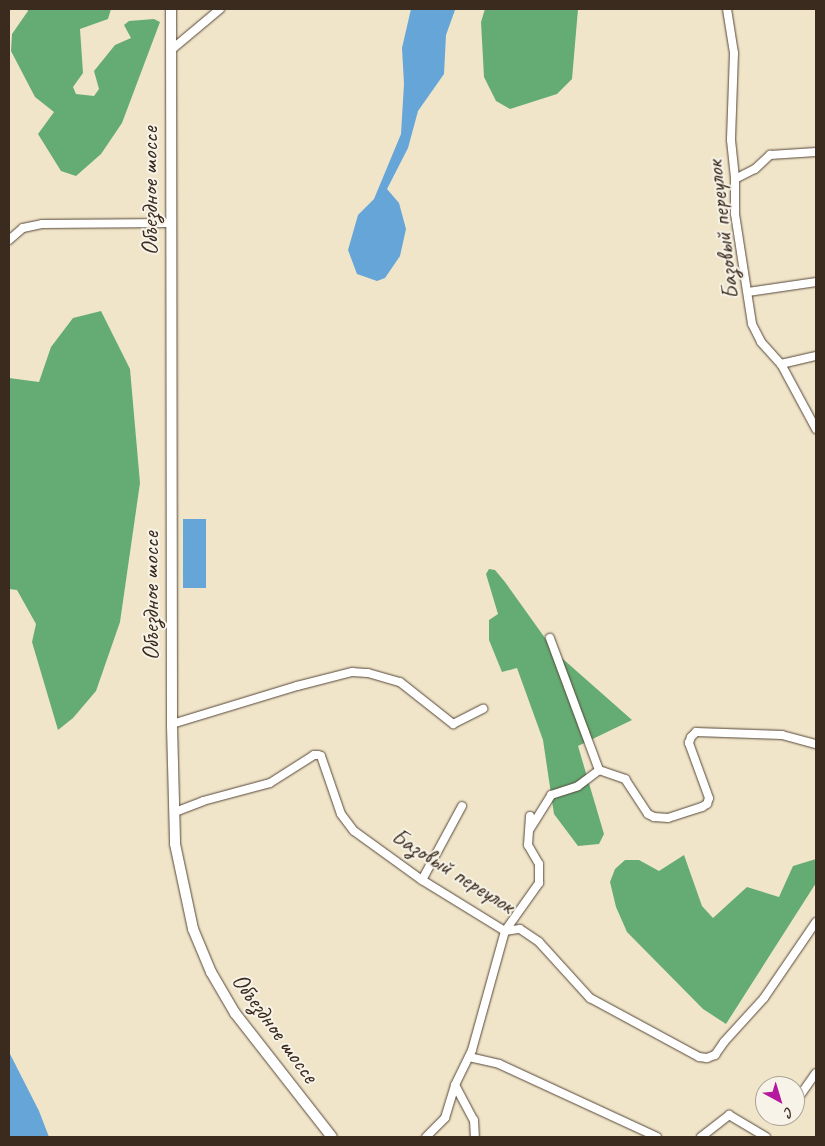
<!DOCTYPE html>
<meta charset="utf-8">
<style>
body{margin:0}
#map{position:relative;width:825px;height:1146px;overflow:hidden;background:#f0e5c9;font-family:Caveat,sans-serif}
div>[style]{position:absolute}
.forest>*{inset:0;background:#65ac74}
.water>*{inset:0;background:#65a5d7;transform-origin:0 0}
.roads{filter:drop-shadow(0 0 1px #564638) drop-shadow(0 0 1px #564638)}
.minor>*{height:8px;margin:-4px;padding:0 4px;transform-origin:4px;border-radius:4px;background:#fff}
.major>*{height:10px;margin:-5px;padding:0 5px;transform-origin:5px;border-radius:5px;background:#fff}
span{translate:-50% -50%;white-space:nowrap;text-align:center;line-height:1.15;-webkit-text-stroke:4px #f7f3e8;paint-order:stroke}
.street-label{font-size:24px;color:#3b2a1e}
.frame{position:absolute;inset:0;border:10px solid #3b2a1e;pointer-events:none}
.north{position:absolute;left:755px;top:1076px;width:50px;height:50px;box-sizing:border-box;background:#f7f3e8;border:1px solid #aca397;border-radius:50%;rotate:141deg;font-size:14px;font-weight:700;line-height:20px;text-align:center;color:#3b2a1e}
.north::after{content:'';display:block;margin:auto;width:18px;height:22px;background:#b5179e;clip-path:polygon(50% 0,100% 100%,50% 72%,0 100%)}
</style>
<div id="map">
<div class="forest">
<i style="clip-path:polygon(27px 9px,111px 9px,108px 19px,80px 29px,83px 73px,73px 87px,76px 94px,94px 96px,99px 89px,94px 71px,115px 45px,131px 38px,124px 25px,129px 21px,154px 19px,160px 22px,122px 123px,101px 154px,76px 176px,61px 171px,38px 134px,54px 112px,35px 97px,11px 51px,12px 34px,28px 11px)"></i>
<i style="clip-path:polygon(485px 9px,578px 9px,572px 79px,557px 94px,510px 109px,496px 101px,484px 77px,481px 22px)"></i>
<i style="clip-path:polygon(101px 311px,130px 369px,140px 483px,120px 622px,96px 691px,73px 718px,58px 730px,32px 642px,36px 624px,17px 590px,9px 589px,9px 378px,39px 382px,51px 347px,73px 318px)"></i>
<i style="clip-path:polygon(489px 569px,495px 570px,505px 582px,555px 652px,632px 720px,578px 746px,604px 834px,599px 844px,578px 846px,554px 814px,543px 740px,517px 668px,502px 672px,489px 640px,489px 620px,498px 614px,486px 574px)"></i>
<i style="clip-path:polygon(684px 855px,702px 906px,713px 918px,747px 887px,779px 897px,793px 866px,816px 859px,816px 883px,726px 1024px,703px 1009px,627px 932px,616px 907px,610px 882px,615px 869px,625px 860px,639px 860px,659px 871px)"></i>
</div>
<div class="water">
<i style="clip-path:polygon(411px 9px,455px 10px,446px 35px,444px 74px,418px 111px,408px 148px,387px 189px,399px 203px,406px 229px,400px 256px,385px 278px,377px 281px,357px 274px,348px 250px,358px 215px,374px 199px,401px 134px,404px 84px,402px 48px)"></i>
<i style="left:206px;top:519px;width:69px;height:23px;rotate:90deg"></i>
<i style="clip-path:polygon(9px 1052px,39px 1111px,49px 1137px,9px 1137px)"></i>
</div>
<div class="roads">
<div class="minor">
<i style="left:727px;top:9px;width:45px;rotate:81deg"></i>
<i style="left:734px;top:53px;width:87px;rotate:92deg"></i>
<i style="left:731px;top:140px;width:39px;rotate:84deg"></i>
<i style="left:735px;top:179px;width:35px;rotate:90deg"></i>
<i style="left:735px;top:214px;width:111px;rotate:81.2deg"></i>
<i style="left:752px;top:324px;width:20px;rotate:63deg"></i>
<i style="left:761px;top:342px;width:30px;rotate:48deg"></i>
<i style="left:781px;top:364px;width:74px;rotate:61.7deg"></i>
<i style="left:171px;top:50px;width:64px;rotate:-39.9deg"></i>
<i style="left:735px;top:179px;width:22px;rotate:-27deg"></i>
<i style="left:755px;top:169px;width:21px;rotate:-43deg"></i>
<i style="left:770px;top:155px;width:46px;rotate:-3.7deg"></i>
<i style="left:9px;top:240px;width:18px;rotate:-41deg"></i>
<i style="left:23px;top:228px;width:19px;rotate:-12deg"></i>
<i style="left:42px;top:224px;width:128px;rotate:-0.4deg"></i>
<i style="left:748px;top:292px;width:69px;rotate:-8.4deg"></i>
<i style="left:781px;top:364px;width:36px;rotate:-13deg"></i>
<i style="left:172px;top:724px;width:131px;rotate:-16.9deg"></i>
<i style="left:297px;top:686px;width:57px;rotate:-14.3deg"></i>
<i style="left:352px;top:672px;width:16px;rotate:4deg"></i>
<i style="left:368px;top:673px;width:33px;rotate:16deg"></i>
<i style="left:400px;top:682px;width:68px;rotate:38.4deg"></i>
<i style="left:453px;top:724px;width:34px;rotate:-27deg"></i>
<i style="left:599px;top:770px;width:28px;rotate:19deg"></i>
<i style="left:625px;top:779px;width:42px;rotate:56.7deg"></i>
<i style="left:648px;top:814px;width:7px;rotate:27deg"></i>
<i style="left:654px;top:817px;width:14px;rotate:4deg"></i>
<i style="left:668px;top:818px;width:36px;rotate:-18deg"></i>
<i style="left:702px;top:807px;width:6px;rotate:-31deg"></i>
<i style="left:707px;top:804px;width:6px;rotate:-72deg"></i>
<i style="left:709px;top:798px;width:59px;rotate:-110deg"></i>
<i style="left:689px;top:743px;width:6px;rotate:-72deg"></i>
<i style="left:691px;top:737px;width:7px;rotate:-45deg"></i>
<i style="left:696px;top:732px;width:86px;rotate:2deg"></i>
<i style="left:782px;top:735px;width:35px;rotate:15deg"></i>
<i style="left:175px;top:812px;width:30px;rotate:-21deg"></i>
<i style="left:203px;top:801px;width:69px;rotate:-15deg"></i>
<i style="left:270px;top:783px;width:52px;rotate:-32.5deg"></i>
<i style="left:314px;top:755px;width:4px"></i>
<i style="left:318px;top:755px;width:3px;rotate:18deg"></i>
<i style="left:321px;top:756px;width:61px;rotate:71deg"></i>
<i style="left:341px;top:814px;width:21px;rotate:53deg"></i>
<i style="left:354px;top:831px;width:84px;rotate:35.8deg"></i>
<i style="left:422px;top:880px;width:97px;rotate:31.6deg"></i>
<i style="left:505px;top:931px;width:15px;rotate:-8deg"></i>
<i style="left:520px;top:929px;width:23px;rotate:34deg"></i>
<i style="left:539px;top:942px;width:76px;rotate:47.7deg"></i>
<i style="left:590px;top:998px;width:124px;rotate:28.4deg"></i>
<i style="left:699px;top:1057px;width:8px;rotate:7deg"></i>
<i style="left:707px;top:1058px;width:9px;rotate:-21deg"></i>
<i style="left:715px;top:1055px;width:16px;rotate:-55deg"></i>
<i style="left:724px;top:1042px;width:59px;rotate:-47.7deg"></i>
<i style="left:764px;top:998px;width:92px;rotate:-55.6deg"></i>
<i style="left:530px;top:829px;width:40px;rotate:-58deg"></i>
<i style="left:551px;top:795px;width:28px;rotate:-18deg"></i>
<i style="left:578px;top:786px;width:26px;rotate:-37deg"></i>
<i style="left:599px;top:770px;width:141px;rotate:-110.4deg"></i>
<i style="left:422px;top:880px;width:84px;rotate:-61.6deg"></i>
<i style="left:469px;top:1057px;width:31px;rotate:13deg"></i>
<i style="left:499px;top:1064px;width:174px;rotate:24.8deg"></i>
<i style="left:455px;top:1085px;width:40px;rotate:62deg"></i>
<i style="left:474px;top:1120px;width:17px;rotate:87deg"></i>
<i style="left:799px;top:1097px;width:29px;rotate:-55deg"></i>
<i style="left:426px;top:1137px;width:27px;rotate:-45deg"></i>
<i style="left:445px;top:1118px;width:34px;rotate:-73deg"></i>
<i style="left:455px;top:1085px;width:39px;rotate:-64deg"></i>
<i style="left:472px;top:1050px;width:123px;rotate:-74.5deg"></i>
<i style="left:505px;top:931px;width:59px;rotate:-54.7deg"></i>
<i style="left:539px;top:883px;width:19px;rotate:-90deg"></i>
<i style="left:539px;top:864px;width:22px;rotate:-120deg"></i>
<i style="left:528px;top:845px;width:29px;rotate:-86deg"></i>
<i style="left:701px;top:1137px;width:36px;rotate:-38deg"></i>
<i style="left:729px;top:1115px;width:43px;rotate:30.7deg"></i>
</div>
<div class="major">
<i style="left:171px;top:9px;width:717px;rotate:89.92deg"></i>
<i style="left:172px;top:726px;width:118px;rotate:88.5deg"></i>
<i style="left:175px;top:844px;width:87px;rotate:78deg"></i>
<i style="left:193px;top:929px;width:47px;rotate:67.3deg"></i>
<i style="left:211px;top:972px;width:48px;rotate:59.7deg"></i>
<i style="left:235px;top:1013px;width:157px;rotate:52deg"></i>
</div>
</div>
<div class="street-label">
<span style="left:150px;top:191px;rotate:-90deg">Объездное шоссе</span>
<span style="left:723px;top:230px;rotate:-97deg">Базовый переулок</span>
<span style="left:151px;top:596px;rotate:-90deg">Объездное шоссе</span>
<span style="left:453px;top:871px;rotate:32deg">Базовый переулок</span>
<span style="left:275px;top:1028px;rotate:54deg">Объездное шоссе</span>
</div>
<div class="frame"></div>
<div class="north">С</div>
</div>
